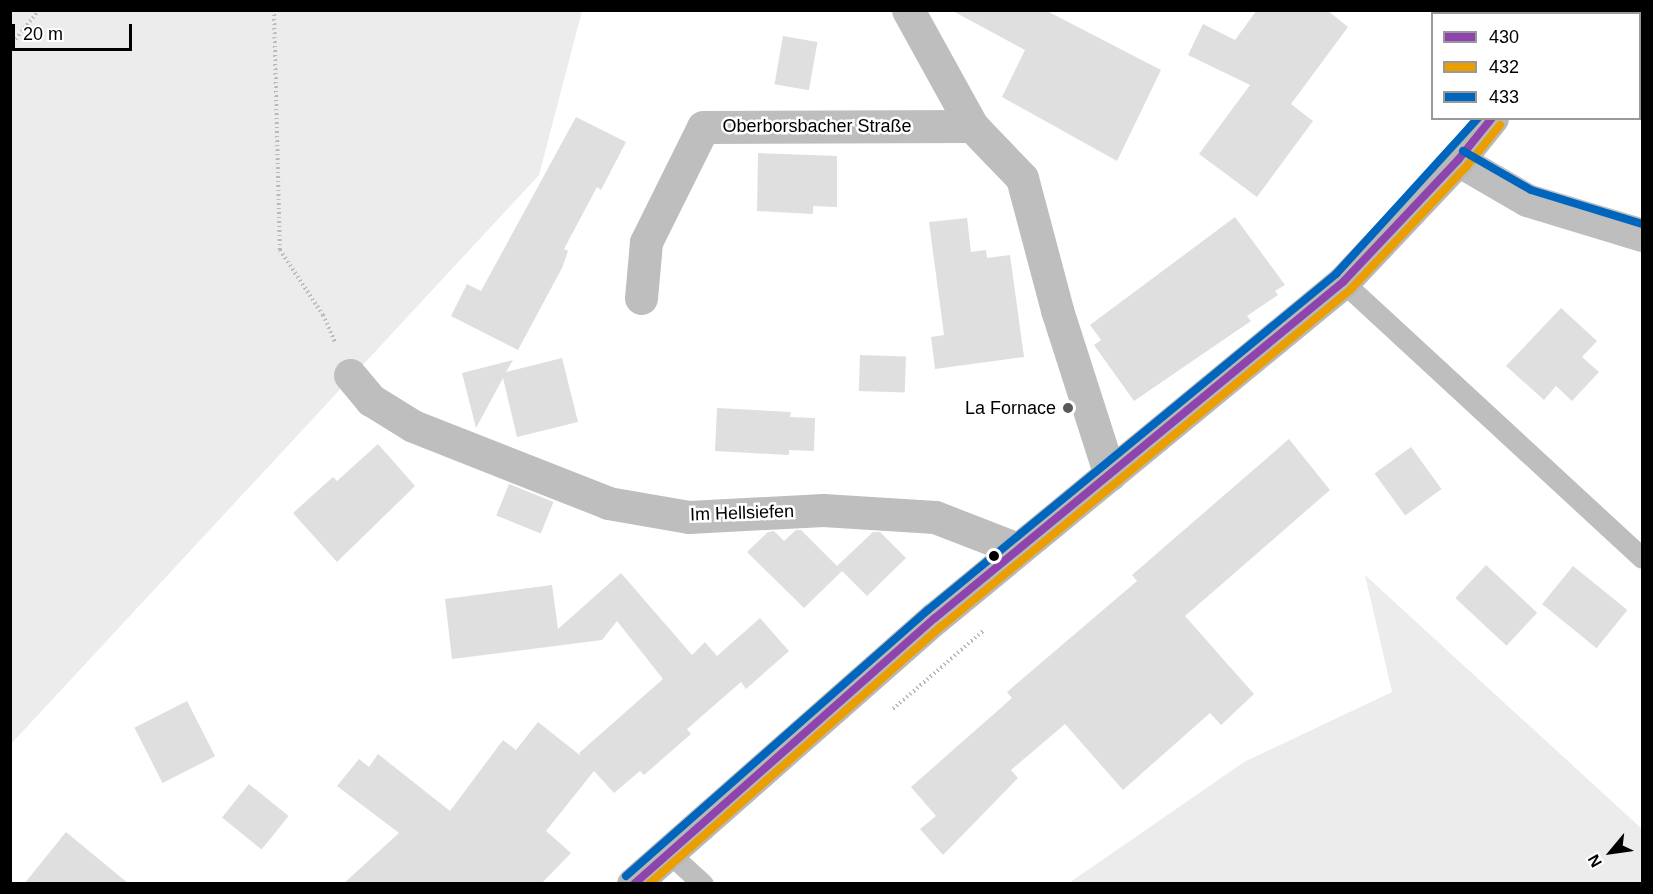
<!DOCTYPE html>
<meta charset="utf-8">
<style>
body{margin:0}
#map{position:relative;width:1653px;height:894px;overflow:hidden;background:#fff;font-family:Helvetica,sans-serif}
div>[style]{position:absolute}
.green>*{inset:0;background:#ececec}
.building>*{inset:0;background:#dfdfdf;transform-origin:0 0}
.path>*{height:4px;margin-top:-2px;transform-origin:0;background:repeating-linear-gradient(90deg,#b9b9b9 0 1.5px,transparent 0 4.5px)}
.lane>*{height:21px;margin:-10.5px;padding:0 10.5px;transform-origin:10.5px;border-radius:10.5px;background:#bebebe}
.street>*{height:33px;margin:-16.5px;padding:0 16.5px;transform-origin:16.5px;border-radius:16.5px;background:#bebebe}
.secondary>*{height:33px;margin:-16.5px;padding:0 16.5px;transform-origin:16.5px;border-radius:16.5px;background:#b8b8b8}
.bus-1>*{height:8px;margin:-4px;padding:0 4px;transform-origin:4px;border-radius:4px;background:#8e44ad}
.bus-2>*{height:8px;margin:-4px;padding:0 4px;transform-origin:4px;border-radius:4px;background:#eb9e00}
.bus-3>*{height:8px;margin:-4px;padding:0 4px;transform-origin:4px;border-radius:4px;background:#0065bd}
.dots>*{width:16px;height:16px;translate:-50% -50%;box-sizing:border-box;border:3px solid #fff;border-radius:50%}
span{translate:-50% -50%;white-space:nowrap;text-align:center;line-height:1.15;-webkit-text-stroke:5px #fff;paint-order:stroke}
.street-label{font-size:18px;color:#000}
.poi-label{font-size:18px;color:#000}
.right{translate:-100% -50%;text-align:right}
.frame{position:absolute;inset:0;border:12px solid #000;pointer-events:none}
.legend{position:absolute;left:1431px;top:12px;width:210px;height:108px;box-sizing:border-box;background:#fff;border:2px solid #999;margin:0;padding:8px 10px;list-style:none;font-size:18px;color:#000}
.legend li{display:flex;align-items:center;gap:12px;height:30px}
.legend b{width:30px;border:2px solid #999}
.north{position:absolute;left:1581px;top:822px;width:60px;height:60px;-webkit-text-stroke:4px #fff;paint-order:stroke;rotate:241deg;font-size:16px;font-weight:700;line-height:24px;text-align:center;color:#000}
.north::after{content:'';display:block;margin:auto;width:21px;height:27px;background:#000;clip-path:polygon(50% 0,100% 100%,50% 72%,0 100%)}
.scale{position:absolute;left:12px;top:24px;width:120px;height:27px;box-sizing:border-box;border:3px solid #000;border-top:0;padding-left:8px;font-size:18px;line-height:21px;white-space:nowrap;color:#000;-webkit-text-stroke:4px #fff;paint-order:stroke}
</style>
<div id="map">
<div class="green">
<i style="clip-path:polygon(11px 11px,582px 11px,539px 175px,11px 744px)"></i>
<i style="clip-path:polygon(1365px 575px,1642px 829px,1642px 883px,1069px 883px,1244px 762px,1392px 692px)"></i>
</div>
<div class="building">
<i style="clip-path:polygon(951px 10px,1045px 10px,1161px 70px,1117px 161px,1002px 97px,1025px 50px)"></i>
<i style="clip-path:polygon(1257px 10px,1327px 10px,1348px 27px,1291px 104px,1313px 121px,1257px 197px,1199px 154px,1250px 85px,1188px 55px,1203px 24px,1235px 40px)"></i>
<i style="left:783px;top:36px;width:35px;height:49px;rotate:10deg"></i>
<i style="clip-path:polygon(576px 117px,626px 142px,601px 190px,597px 187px,564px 249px,568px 251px,562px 268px,518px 350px,451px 316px,467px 284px,481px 291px)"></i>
<i style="clip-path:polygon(758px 153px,837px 156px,837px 207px,813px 206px,813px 214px,757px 211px)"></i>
<i style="clip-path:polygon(1235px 217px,1285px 285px,1275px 291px,1278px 295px,1247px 316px,1251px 321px,1134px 401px,1094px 345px,1101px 340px,1090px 325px)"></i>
<i style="clip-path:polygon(967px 218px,971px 252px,986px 250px,987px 258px,1010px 255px,1024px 357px,935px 369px,931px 337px,944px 335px,929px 222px)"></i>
<i style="clip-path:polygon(1561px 308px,1597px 341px,1582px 357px,1599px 372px,1572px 401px,1556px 386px,1544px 400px,1506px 366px)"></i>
<i style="left:860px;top:355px;width:46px;height:36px;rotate:2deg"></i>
<i style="clip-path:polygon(562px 358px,578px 422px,517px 437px,503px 378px,476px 428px,462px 373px,513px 360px,506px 372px)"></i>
<i style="clip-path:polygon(717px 408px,791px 412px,790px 417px,815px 418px,814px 451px,789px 450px,789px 455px,715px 451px)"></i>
<i style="clip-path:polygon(1289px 439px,1330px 490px,1185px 616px,1254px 694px,1221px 725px,1210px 713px,1123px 790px,1065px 724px,1011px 770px,1018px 778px,943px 855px,920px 829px,936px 816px,911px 787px,1012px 698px,1007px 692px,1137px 581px,1132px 575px)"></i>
<i style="clip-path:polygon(378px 444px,415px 486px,337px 562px,293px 513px,333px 477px,337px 481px)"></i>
<i style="left:1411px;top:447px;width:52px;height:45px;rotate:54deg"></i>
<i style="left:509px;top:484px;width:48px;height:34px;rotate:22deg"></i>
<i style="clip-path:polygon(796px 530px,801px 530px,837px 566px,873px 532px,880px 532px,906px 558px,867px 596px,842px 571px,804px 608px,747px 552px,768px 532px,774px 531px,784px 541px)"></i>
<i style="left:1486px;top:565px;width:70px;height:45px;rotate:43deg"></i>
<i style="left:1573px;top:566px;width:70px;height:49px;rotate:39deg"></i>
<i style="clip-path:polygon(621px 573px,692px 655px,705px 642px,717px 656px,760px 618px,789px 651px,746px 689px,741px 682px,687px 729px,691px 734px,644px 775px,640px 771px,614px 793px,594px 771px,546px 831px,571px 853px,541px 884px,343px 884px,399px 833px,337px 786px,359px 759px,369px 767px,378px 754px,450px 811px,503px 740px,516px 750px,538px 722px,581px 756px,579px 753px,663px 679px,617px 621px,602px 640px,452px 659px,445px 599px,552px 585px,558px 629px)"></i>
<i style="left:187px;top:701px;width:62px;height:59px;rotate:63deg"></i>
<i style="left:249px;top:784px;width:51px;height:43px;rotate:39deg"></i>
<i style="clip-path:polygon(66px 832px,129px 884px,24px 884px)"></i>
</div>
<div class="path">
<i style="left:274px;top:10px;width:240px;rotate:88.6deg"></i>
<i style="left:280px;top:250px;width:78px;rotate:56.5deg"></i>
<i style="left:323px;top:315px;width:30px;rotate:66deg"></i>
<i style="left:10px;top:46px;width:46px;rotate:-51.1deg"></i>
<i style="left:893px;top:709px;width:119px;rotate:-40.9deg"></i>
</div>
<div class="lane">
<i style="left:1343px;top:282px;width:407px;rotate:42.7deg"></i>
<i style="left:668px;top:852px;width:47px;rotate:42.4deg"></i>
</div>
<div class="street">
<i style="left:908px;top:10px;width:132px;rotate:61.1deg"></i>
<i style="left:972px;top:126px;width:72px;rotate:46.1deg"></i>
<i style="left:1022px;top:178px;width:137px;rotate:75.1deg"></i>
<i style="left:1057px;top:310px;width:173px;rotate:72.2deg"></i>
<i style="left:1458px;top:160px;width:80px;rotate:30.1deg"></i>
<i style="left:1527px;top:200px;width:120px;rotate:16.9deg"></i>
<i style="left:641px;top:298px;width:56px;rotate:-84.9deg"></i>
<i style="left:646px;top:242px;width:128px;rotate:-63.6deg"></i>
<i style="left:703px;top:127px;width:269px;rotate:-0.2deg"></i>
<i style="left:350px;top:375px;width:33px;rotate:50deg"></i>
<i style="left:371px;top:400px;width:49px;rotate:31.8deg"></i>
<i style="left:413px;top:426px;width:210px;rotate:21.5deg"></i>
<i style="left:608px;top:503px;width:82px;rotate:9.8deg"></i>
<i style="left:689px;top:517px;width:134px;rotate:-3deg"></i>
<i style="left:823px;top:510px;width:112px;rotate:3.6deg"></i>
<i style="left:935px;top:517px;width:89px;rotate:21.1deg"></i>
</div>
<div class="secondary">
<i style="left:1577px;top:14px;width:4px;rotate:-63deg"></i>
<i style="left:633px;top:884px;width:402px;rotate:-41.4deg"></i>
<i style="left:935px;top:618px;width:529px;rotate:-39.47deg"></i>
<i style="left:1343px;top:282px;width:168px;rotate:-46.7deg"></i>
<i style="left:1458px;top:160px;width:54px;rotate:-51deg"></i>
</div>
<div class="bus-1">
<i style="left:634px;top:884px;width:402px;rotate:-41.5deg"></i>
<i style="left:935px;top:618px;width:529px;rotate:-39.47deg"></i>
<i style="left:1343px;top:282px;width:168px;rotate:-46.7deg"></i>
<i style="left:1458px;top:160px;width:54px;rotate:-51deg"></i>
</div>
<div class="bus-2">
<i style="left:649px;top:884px;width:390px;rotate:-41.4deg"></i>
<i style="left:942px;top:626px;width:529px;rotate:-39.47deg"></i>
<i style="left:1350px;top:290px;width:169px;rotate:-46.7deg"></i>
<i style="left:1466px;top:167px;width:54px;rotate:-51deg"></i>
</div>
<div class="bus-3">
<i style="left:1463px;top:151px;width:78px;rotate:29.8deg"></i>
<i style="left:1531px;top:190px;width:116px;rotate:17deg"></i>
<i style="left:626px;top:876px;width:402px;rotate:-41.4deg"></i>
<i style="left:928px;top:610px;width:529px;rotate:-39.47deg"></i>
<i style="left:1336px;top:274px;width:211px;rotate:-47.7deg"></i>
</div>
<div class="dots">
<i style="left:1068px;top:408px;background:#595959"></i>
<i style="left:994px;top:556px;background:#000"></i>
</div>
<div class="street-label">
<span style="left:817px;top:126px">Oberborsbacher Straße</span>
<span style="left:742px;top:513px;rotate:-2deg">Im Hellsiefen</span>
</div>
<div class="poi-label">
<span class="right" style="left:1056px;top:408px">La Fornace</span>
</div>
<div class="frame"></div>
<ul class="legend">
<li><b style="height:8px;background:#8e44ad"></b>430</li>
<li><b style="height:8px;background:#eb9e00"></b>432</li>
<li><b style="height:8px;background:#0065bd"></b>433</li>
</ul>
<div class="north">N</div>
<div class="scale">20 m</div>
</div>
